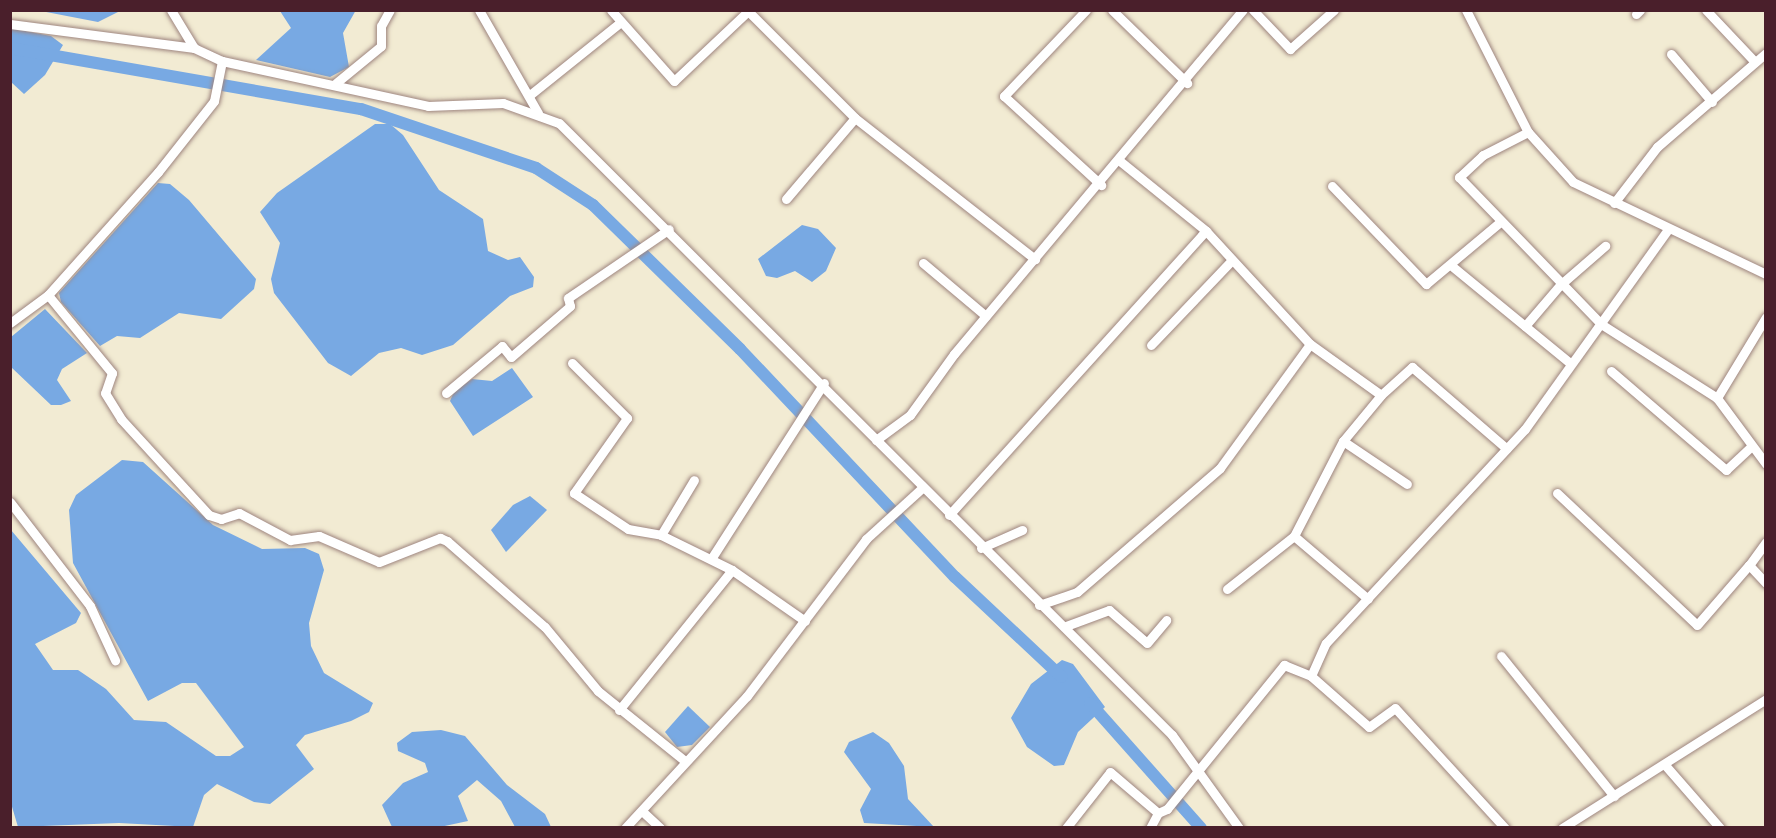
<!DOCTYPE html>
<style>
body{margin:0}
#map{position:relative;width:1776px;height:838px;overflow:hidden;background:#f2ebd3;font-family:"IM FELL English",serif}
div>[style]{position:absolute}
.water>*{inset:0;background:#78a9e3}
.canal>*{height:12px;margin:-6px;padding:0 6px;transform-origin:6px;border-radius:6px;background:#78a9e3}
.roads{filter:drop-shadow(0 0 2px #9e857f) drop-shadow(0 0 2px #9e857f)}
.minor>*{height:9px;margin:-4.5px;padding:0 4.5px;transform-origin:4.5px;border-radius:4.5px;background:#fff}
span{translate:-50% -50%;white-space:nowrap;text-align:center;line-height:1.15;-webkit-text-stroke:5px #fbf7ec;paint-order:stroke}
.frame{position:absolute;inset:0;border:12px solid #4a1f2b;pointer-events:none}
</style>
<div id="map">
<div class="water">
<i style="clip-path:polygon(41px 11px,120px 10px,120px 11px,98px 22px)"></i>
<i style="clip-path:polygon(280px 11px,356px 10px,343px 33px,349px 67px,330px 77px,256px 60px,291px 28px)"></i>
<i style="clip-path:polygon(10px 28px,51px 36px,63px 45px,45px 75px,24px 94px,11px 82px)"></i>
<i style="clip-path:polygon(375px 124px,390px 124px,403px 135px,439px 190px,483px 219px,488px 251px,508px 260px,520px 257px,534px 277px,533px 287px,510px 296px,453px 345px,422px 355px,401px 348px,379px 353px,351px 376px,328px 363px,274px 293px,271px 279px,280px 243px,260px 212px,277px 193px)"></i>
<i style="clip-path:polygon(158px 183px,170px 184px,189px 200px,256px 279px,254px 289px,221px 319px,179px 313px,140px 338px,117px 336px,100px 346px,61px 302px,59px 293px)"></i>
<i style="clip-path:polygon(802px 225px,818px 229px,836px 248px,826px 271px,812px 282px,795px 271px,777px 278px,766px 276px,758px 259px)"></i>
<i style="clip-path:polygon(45px 309px,87px 353px,62px 369px,57px 380px,71px 401px,61px 405px,51px 405px,11px 367px,11px 337px)"></i>
<i style="clip-path:polygon(512px 368px,533px 397px,473px 436px,450px 401px,454px 392px,472px 379px,492px 381px)"></i>
<i style="clip-path:polygon(122px 460px,143px 462px,213px 525px,262px 549px,305px 548px,319px 554px,324px 570px,309px 623px,311px 646px,324px 673px,373px 703px,369px 712px,351px 721px,305px 735px,296px 745px,314px 769px,270px 804px,254px 802px,217px 784px,204px 795px,193px 827px,119px 823px,18px 827px,10px 800px,11px 530px,81px 613px,76px 623px,35px 644px,53px 670px,78px 670px,106px 689px,134px 720px,166px 722px,216px 756px,230px 756px,244px 747px,196px 683px,182px 683px,148px 701px,73px 563px,69px 510px,76px 495px)"></i>
<i style="clip-path:polygon(530px 496px,547px 510px,506px 552px,491px 530px,513px 505px)"></i>
<i style="clip-path:polygon(1062px 660px,1073px 664px,1105px 707px,1078px 732px,1064px 765px,1054px 766px,1027px 747px,1011px 718px,1031px 684px)"></i>
<i style="clip-path:polygon(688px 706px,710px 727px,692px 745px,677px 747px,665px 732px)"></i>
<i style="clip-path:polygon(441px 730px,465px 736px,507px 785px,545px 814px,551px 827px,515px 827px,501px 801px,477px 780px,458px 796px,468px 821px,440px 827px,392px 827px,382px 805px,403px 783px,428px 772px,425px 763px,398px 751px,397px 743px,412px 732px)"></i>
<i style="clip-path:polygon(873px 732px,889px 743px,904px 766px,908px 799px,934px 827px,864px 823px,860px 810px,871px 789px,844px 752px,849px 742px)"></i>
</div>
<div class="canal">
<i style="left:10px;top:48px;width:356px;rotate:9.9deg"></i>
<i style="left:361px;top:109px;width:185px;rotate:18.6deg"></i>
<i style="left:536px;top:168px;width:68px;rotate:33deg"></i>
<i style="left:593px;top:205px;width:206px;rotate:44.4deg"></i>
<i style="left:740px;top:349px;width:313px;rotate:46.7deg"></i>
<i style="left:955px;top:577px;width:146px;rotate:43.1deg"></i>
<i style="left:1090px;top:703px;width:167px;rotate:48.4deg"></i>
</div>
<div class="roads">
<div class="minor">
<i style="left:171px;top:10px;width:44px;rotate:58.8deg"></i>
<i style="left:479px;top:10px;width:119px;rotate:60.2deg"></i>
<i style="left:611px;top:10px;width:95px;rotate:48.4deg"></i>
<i style="left:674px;top:81px;width:102px;rotate:-43.4deg"></i>
<i style="left:748px;top:11px;width:151px;rotate:45deg"></i>
<i style="left:1086px;top:10px;width:119px;rotate:133.6deg"></i>
<i style="left:1004px;top:96px;width:132px;rotate:42.5deg"></i>
<i style="left:1112px;top:10px;width:105px;rotate:44.2deg"></i>
<i style="left:1253px;top:10px;width:54px;rotate:46.5deg"></i>
<i style="left:1290px;top:49px;width:59px;rotate:-41.6deg"></i>
<i style="left:1466px;top:10px;width:137px;rotate:63.1deg"></i>
<i style="left:1528px;top:132px;width:67px;rotate:48deg"></i>
<i style="left:1573px;top:182px;width:214px;rotate:25.5deg"></i>
<i style="left:1706px;top:10px;width:71px;rotate:46.7deg"></i>
<i style="left:1636px;top:14px;width:6px;rotate:-45deg"></i>
<i style="left:10px;top:24px;width:186px;rotate:7.4deg"></i>
<i style="left:194px;top:48px;width:31px;rotate:25deg"></i>
<i style="left:222px;top:61px;width:211px;rotate:12.3deg"></i>
<i style="left:428px;top:106px;width:75px;rotate:-2.3deg"></i>
<i style="left:503px;top:103px;width:59px;rotate:19.7deg"></i>
<i style="left:559px;top:123px;width:866px;rotate:44.95deg"></i>
<i style="left:1172px;top:735px;width:115px;rotate:54.2deg"></i>
<i style="left:1671px;top:54px;width:63px;rotate:49.5deg"></i>
<i style="left:336px;top:83px;width:58px;rotate:-39.4deg"></i>
<i style="left:381px;top:46px;width:20px;rotate:-90deg"></i>
<i style="left:381px;top:26px;width:18px;rotate:-61deg"></i>
<i style="left:531px;top:94px;width:115px;rotate:-38.7deg"></i>
<i style="left:1528px;top:132px;width:51px;rotate:152.9deg"></i>
<i style="left:1483px;top:155px;width:33px;rotate:137deg"></i>
<i style="left:1459px;top:177px;width:204px;rotate:46deg"></i>
<i style="left:1601px;top:324px;width:138px;rotate:32.5deg"></i>
<i style="left:1120px;top:161px;width:111px;rotate:39.1deg"></i>
<i style="left:1206px;top:231px;width:154px;rotate:47.4deg"></i>
<i style="left:1310px;top:344px;width:87px;rotate:35.7deg"></i>
<i style="left:1381px;top:395px;width:42px;rotate:-42.1deg"></i>
<i style="left:1412px;top:367px;width:125px;rotate:40.8deg"></i>
<i style="left:1332px;top:186px;width:136px;rotate:46.2deg"></i>
<i style="left:1426px;top:284px;width:95px;rotate:-39.9deg"></i>
<i style="left:786px;top:199px;width:106px;rotate:-49.6deg"></i>
<i style="left:855px;top:118px;width:229px;rotate:38.1deg"></i>
<i style="left:1614px;top:203px;width:71px;rotate:-52.5deg"></i>
<i style="left:1657px;top:147px;width:144px;rotate:-40.8deg"></i>
<i style="left:923px;top:263px;width:82px;rotate:40.1deg"></i>
<i style="left:1453px;top:267px;width:151px;rotate:39.4deg"></i>
<i style="left:48px;top:295px;width:101px;rotate:50.6deg"></i>
<i style="left:112px;top:373px;width:21px;rotate:109deg"></i>
<i style="left:105px;top:393px;width:31px;rotate:58deg"></i>
<i style="left:121px;top:419px;width:130px;rotate:47.5deg"></i>
<i style="left:209px;top:515px;width:13px;rotate:18deg"></i>
<i style="left:221px;top:519px;width:19px;rotate:-18deg"></i>
<i style="left:239px;top:513px;width:58px;rotate:27.9deg"></i>
<i style="left:290px;top:540px;width:29px;rotate:-8deg"></i>
<i style="left:319px;top:536px;width:65px;rotate:23.4deg"></i>
<i style="left:379px;top:562px;width:66px;rotate:-21.5deg"></i>
<i style="left:440px;top:538px;width:8px;rotate:23deg"></i>
<i style="left:447px;top:541px;width:130px;rotate:41.3deg"></i>
<i style="left:545px;top:627px;width:83px;rotate:50.4deg"></i>
<i style="left:598px;top:691px;width:112px;rotate:38.8deg"></i>
<i style="left:1766px;top:317px;width:95px;rotate:121.2deg"></i>
<i style="left:1717px;top:398px;width:82px;rotate:53.4deg"></i>
<i style="left:10px;top:323px;width:47px;rotate:-36.4deg"></i>
<i style="left:48px;top:295px;width:165px;rotate:-48.2deg"></i>
<i style="left:158px;top:172px;width:90px;rotate:-51.7deg"></i>
<i style="left:214px;top:101px;width:41px;rotate:-78.7deg"></i>
<i style="left:1525px;top:326px;width:54px;rotate:-49.5deg"></i>
<i style="left:1560px;top:285px;width:60px;rotate:-40.9deg"></i>
<i style="left:1151px;top:345px;width:117px;rotate:-46.4deg"></i>
<i style="left:572px;top:363px;width:78px;rotate:45deg"></i>
<i style="left:627px;top:418px;width:92px;rotate:125.2deg"></i>
<i style="left:574px;top:493px;width:65px;rotate:33.7deg"></i>
<i style="left:628px;top:529px;width:34px;rotate:10deg"></i>
<i style="left:661px;top:535px;width:79px;rotate:26.2deg"></i>
<i style="left:732px;top:570px;width:89px;rotate:34.9deg"></i>
<i style="left:1611px;top:371px;width:152px;rotate:40.7deg"></i>
<i style="left:1726px;top:470px;width:34px;rotate:-43deg"></i>
<i style="left:446px;top:393px;width:73px;rotate:-40deg"></i>
<i style="left:502px;top:346px;width:14px;rotate:51deg"></i>
<i style="left:511px;top:357px;width:78px;rotate:-40.8deg"></i>
<i style="left:570px;top:306px;width:8px;rotate:-104deg"></i>
<i style="left:568px;top:298px;width:122px;rotate:-34.3deg"></i>
<i style="left:876px;top:440px;width:42px;rotate:-36.3deg"></i>
<i style="left:910px;top:415px;width:75px;rotate:-54.2deg"></i>
<i style="left:954px;top:354px;width:449px;rotate:-50deg"></i>
<i style="left:1343px;top:441px;width:77px;rotate:33.9deg"></i>
<i style="left:1557px;top:493px;width:192px;rotate:43.3deg"></i>
<i style="left:1697px;top:625px;width:79px;rotate:-49.1deg"></i>
<i style="left:10px;top:502px;width:131px;rotate:52.4deg"></i>
<i style="left:90px;top:606px;width:60px;rotate:65.2deg"></i>
<i style="left:949px;top:515px;width:383px;rotate:-47.9deg"></i>
<i style="left:661px;top:535px;width:64px;rotate:-59deg"></i>
<i style="left:1294px;top:536px;width:97px;rotate:40.4deg"></i>
<i style="left:1766px;top:542px;width:29px;rotate:126deg"></i>
<i style="left:1749px;top:565px;width:25px;rotate:47deg"></i>
<i style="left:981px;top:548px;width:45px;rotate:-23.7deg"></i>
<i style="left:711px;top:559px;width:209px;rotate:-57.3deg"></i>
<i style="left:1227px;top:589px;width:85px;rotate:-38.3deg"></i>
<i style="left:1294px;top:536px;width:107px;rotate:-62.7deg"></i>
<i style="left:1343px;top:441px;width:60px;rotate:-50.4deg"></i>
<i style="left:1039px;top:605px;width:40px;rotate:-18.9deg"></i>
<i style="left:1077px;top:592px;width:189px;rotate:-40.9deg"></i>
<i style="left:1220px;top:468px;width:153px;rotate:-54deg"></i>
<i style="left:1066px;top:626px;width:46px;rotate:-20.4deg"></i>
<i style="left:1109px;top:610px;width:50px;rotate:41deg"></i>
<i style="left:1147px;top:643px;width:30px;rotate:-50deg"></i>
<i style="left:1501px;top:656px;width:180px;rotate:51.1deg"></i>
<i style="left:1311px;top:676px;width:36px;rotate:-66deg"></i>
<i style="left:1326px;top:643px;width:292px;rotate:-47.1deg"></i>
<i style="left:1525px;top:429px;width:246px;rotate:-54.4deg"></i>
<i style="left:619px;top:710px;width:180px;rotate:-51.1deg"></i>
<i style="left:1665px;top:765px;width:84px;rotate:48.9deg"></i>
<i style="left:642px;top:811px;width:25px;rotate:43deg"></i>
<i style="left:625px;top:828px;width:180px;rotate:-47.3deg"></i>
<i style="left:747px;top:696px;width:197px;rotate:-52.8deg"></i>
<i style="left:866px;top:539px;width:74px;rotate:-42.3deg"></i>
<i style="left:1066px;top:828px;width:71px;rotate:-51.8deg"></i>
<i style="left:1110px;top:772px;width:63px;rotate:40.5deg"></i>
<i style="left:1158px;top:813px;width:10px;rotate:-24deg"></i>
<i style="left:1167px;top:809px;width:186px;rotate:-50.9deg"></i>
<i style="left:1284px;top:665px;width:29px;rotate:22deg"></i>
<i style="left:1311px;top:676px;width:77px;rotate:41.3deg"></i>
<i style="left:1369px;top:727px;width:32px;rotate:-36deg"></i>
<i style="left:1395px;top:708px;width:163px;rotate:47.5deg"></i>
<i style="left:1150px;top:828px;width:17px;rotate:-62deg"></i>
<i style="left:1562px;top:828px;width:241px;rotate:-32.3deg"></i>
</div>
</div>
<div class="frame"></div>
</div>
